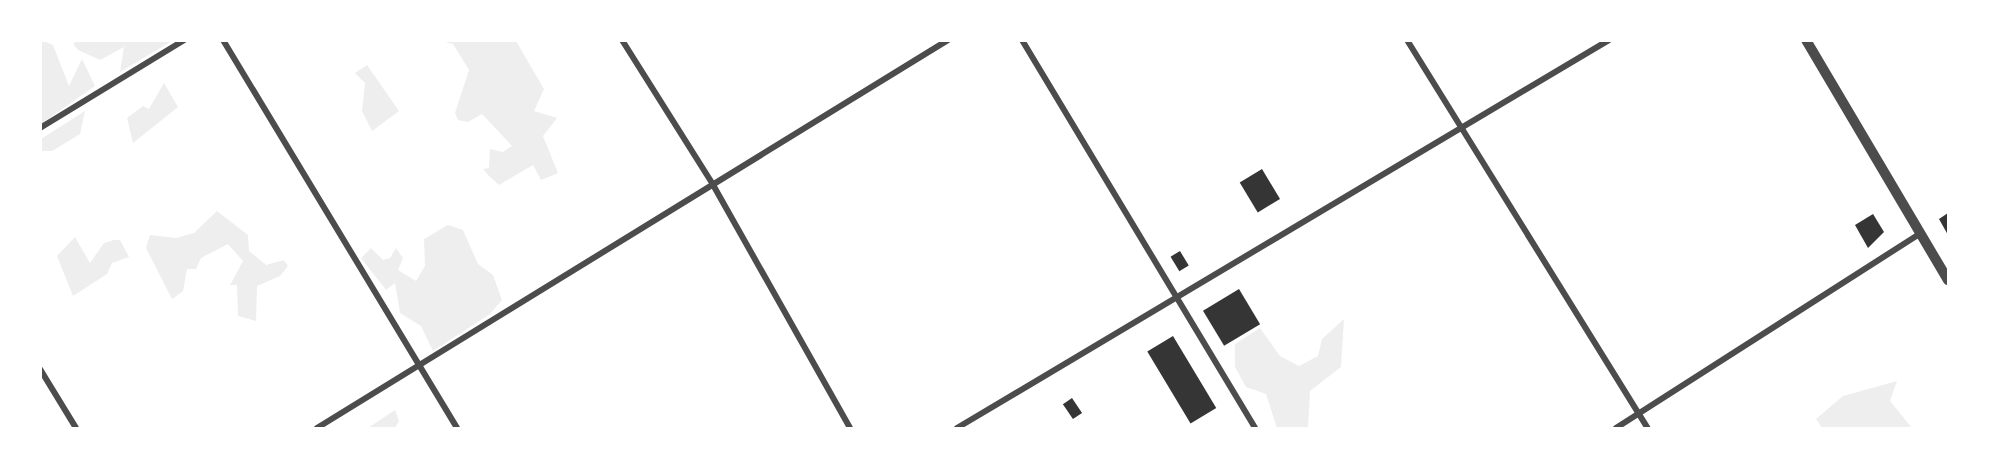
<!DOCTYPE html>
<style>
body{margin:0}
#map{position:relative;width:1989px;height:469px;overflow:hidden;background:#fff;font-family:"Alegreya Sans",sans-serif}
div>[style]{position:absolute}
.green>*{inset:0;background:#eee}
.building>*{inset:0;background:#353535;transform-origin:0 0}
.minor>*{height:6px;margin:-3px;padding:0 3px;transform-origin:3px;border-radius:3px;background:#4c4c4c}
.tertiary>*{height:10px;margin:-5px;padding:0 5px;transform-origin:5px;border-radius:5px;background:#4c4c4c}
span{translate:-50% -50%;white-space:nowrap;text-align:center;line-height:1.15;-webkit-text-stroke:4.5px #fff;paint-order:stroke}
.frame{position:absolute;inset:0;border:42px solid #fff;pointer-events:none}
</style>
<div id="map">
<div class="green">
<i style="clip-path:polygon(41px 40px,53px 45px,69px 86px,82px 59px,95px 86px,41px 124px)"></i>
<i style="clip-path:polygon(78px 40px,172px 40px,172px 41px,120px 72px,124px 47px,100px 60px,78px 50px,73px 44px)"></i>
<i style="clip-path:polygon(441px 41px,516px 41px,544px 89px,534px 111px,557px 118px,543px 136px,558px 173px,541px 180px,533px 165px,499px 185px,489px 176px,483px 169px,489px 168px,490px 149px,503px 152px,512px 146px,482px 114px,468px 122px,458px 120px,455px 113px,469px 70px,453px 44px)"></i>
<i style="clip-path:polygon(367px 65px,399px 111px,372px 131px,362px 111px,365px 83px,355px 73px)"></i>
<i style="clip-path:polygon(164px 83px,178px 107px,133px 143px,127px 118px,143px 106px,149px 109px)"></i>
<i style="clip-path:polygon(85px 111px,80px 134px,52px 151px,41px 151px,41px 139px)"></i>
<i style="clip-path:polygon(217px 211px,248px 235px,249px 251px,266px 265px,284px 260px,288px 266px,280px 276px,257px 286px,256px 321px,238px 316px,237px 285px,230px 285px,243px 261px,228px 244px,201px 258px,196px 269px,187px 269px,183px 291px,172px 299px,146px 248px,150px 235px,176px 238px,194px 233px)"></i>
<i style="clip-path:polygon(448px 225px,463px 230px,478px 264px,493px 275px,502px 300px,490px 314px,433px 351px,421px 326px,400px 313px,395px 283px,386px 290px,361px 258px,371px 248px,383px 260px,390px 258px,396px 248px,403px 258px,398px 270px,416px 281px,425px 266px,424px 239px)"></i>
<i style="clip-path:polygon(75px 237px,90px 263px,104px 243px,114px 240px,120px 240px,129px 257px,112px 263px,107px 274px,73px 296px,57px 256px)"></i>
<i style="clip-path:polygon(1344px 319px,1341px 367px,1310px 391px,1308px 428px,1277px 428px,1266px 394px,1246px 387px,1235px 367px,1235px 344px,1260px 328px,1280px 356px,1299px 366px,1318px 356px,1322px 339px)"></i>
<i style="clip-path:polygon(1897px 381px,1890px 401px,1912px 428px,1822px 428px,1816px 419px,1843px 396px)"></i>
<i style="clip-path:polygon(395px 410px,399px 421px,395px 428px,368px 428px)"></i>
</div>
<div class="building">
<i style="left:1262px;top:169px;width:35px;height:26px;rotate:59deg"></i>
<i style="clip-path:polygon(1948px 213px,1948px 235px,1939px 219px)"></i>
<i style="clip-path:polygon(1873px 214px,1884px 232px,1868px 248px,1855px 225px)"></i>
<i style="left:1180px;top:251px;width:17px;height:11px;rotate:59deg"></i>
<i style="left:1239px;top:289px;width:41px;height:42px;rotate:59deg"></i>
<i style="left:1173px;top:336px;width:84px;height:30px;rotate:59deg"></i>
<i style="left:1072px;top:398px;width:18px;height:11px;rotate:56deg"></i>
</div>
<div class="minor">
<i style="left:223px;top:40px;width:453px;rotate:58.9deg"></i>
<i style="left:622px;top:40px;width:169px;rotate:57.8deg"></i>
<i style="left:712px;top:183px;width:281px;rotate:60.6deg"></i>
<i style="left:1022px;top:40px;width:453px;rotate:59deg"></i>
<i style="left:1407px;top:40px;width:457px;rotate:58.2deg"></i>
<i style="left:40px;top:128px;width:169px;rotate:-31.4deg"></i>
<i style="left:40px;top:369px;width:69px;rotate:58.6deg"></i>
<i style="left:317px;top:428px;width:741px;rotate:-31.59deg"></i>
<i style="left:957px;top:428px;width:759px;rotate:-30.76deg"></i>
<i style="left:1616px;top:428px;width:362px;rotate:-32.6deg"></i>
</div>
<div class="tertiary">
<i style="left:1806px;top:40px;width:279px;rotate:59.4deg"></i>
</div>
<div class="frame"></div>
</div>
